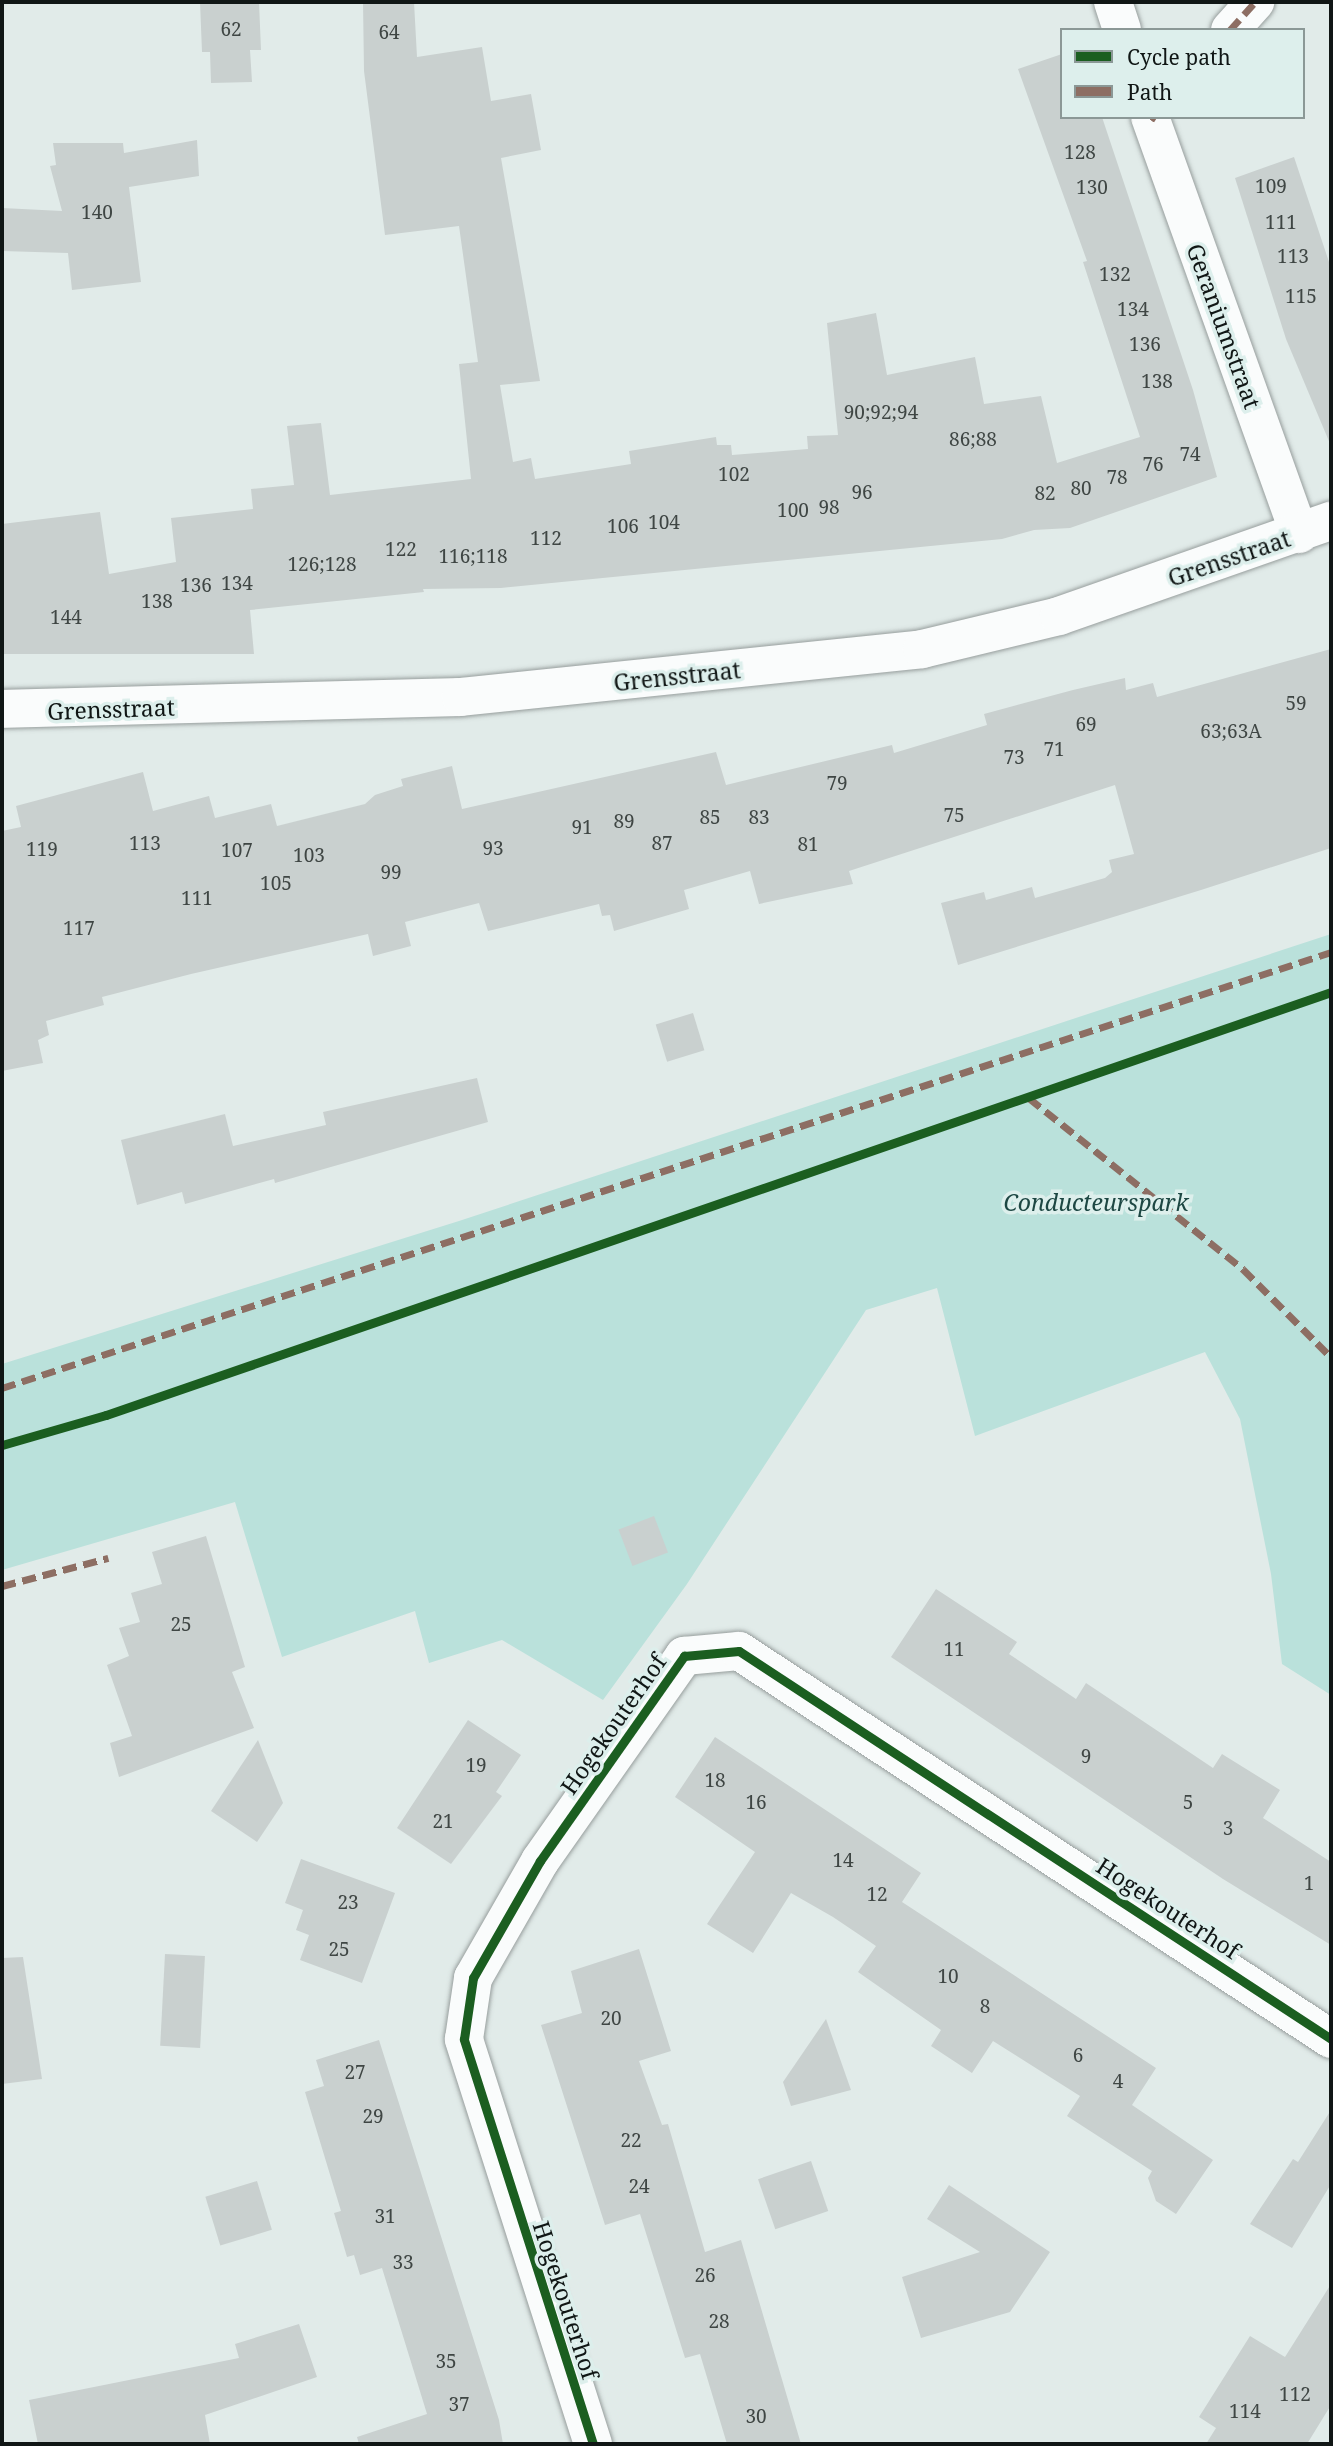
<!DOCTYPE html>
<style>
body{margin:0}
#map{position:relative;width:1333px;height:2446px;overflow:hidden;background:#e1ebe9;font-family:"Noto Serif",serif}
div>[style]{position:absolute}
.green>*{inset:0;background:#bae1db}
.building>*{inset:0;background:#c9d0cf;transform-origin:0 0}
.roads{filter:drop-shadow(0 0 2px #979e9d) drop-shadow(0 0 2px #979e9d)}
.minor>*{height:38px;margin:-19px;padding:0 19px;transform-origin:19px;border-radius:19px;background:#fafcfc}
.quiet>*{height:7px;margin-top:-3.5px;transform-origin:0;background:repeating-linear-gradient(90deg,#8d6e63 0 14px,transparent 0 21px)}
.cycleway>*{height:9px;margin:-4.5px;padding:0 4.5px;transform-origin:4.5px;border-radius:4.5px;background:#1b5e20}
span{translate:-50% -50%;white-space:nowrap;text-align:center;line-height:1.15;-webkit-text-stroke:7px #ddefec;paint-order:stroke}
.number-label{font-size:19px;color:#3f4644}
.number-label span{-webkit-text-stroke-width:0}
.street-label{font-size:23px;color:#101615}
.park-label{font-size:23px;color:#1d4743;font-style:italic}
.frame{position:absolute;inset:0;border:4px solid #101615;pointer-events:none}
.legend{position:absolute;left:1060px;top:28px;width:245px;height:91px;box-sizing:border-box;background:#ddefec;border:2px solid #8b9896;margin:0;padding:9px 12px;list-style:none;font-size:21px;color:#101615}
.legend li{display:flex;align-items:center;gap:14px;height:35px}
.legend b{width:35px;border:2px solid #8b9896}
</style>
<div id="map">
<div class="green">
<i style="clip-path:polygon(1331px 934px,1331px 1695px,1282px 1664px,1271px 1574px,1240px 1419px,1205px 1352px,975px 1436px,937px 1288px,866px 1310px,687px 1584px,603px 1700px,502px 1640px,429px 1663px,415px 1611px,282px 1657px,235px 1502px,2px 1570px,2px 1364px,459px 1221px)"></i>
</div>
<div class="building">
<i style="clip-path:polygon(200px 2px,259px 2px,261px 50px,250px 50px,252px 82px,211px 83px,210px 52px,202px 52px)"></i>
<i style="clip-path:polygon(363px 2px,414px 2px,417px 57px,482px 47px,491px 101px,531px 94px,541px 150px,501px 158px,540px 381px,500px 385px,513px 462px,531px 458px,535px 479px,631px 464px,629px 451px,716px 437px,717px 445px,731px 445px,732px 455px,808px 449px,807px 436px,838px 435px,827px 323px,876px 313px,887px 375px,975px 357px,984px 404px,1041px 396px,1057px 463px,1140px 437px,1083px 262px,1087px 261px,1018px 69px,1062px 54px,1062px 117px,1102px 117px,1193px 390px,1217px 477px,1070px 528px,1034px 530px,1002px 539px,501px 588px,423px 589px,424px 592px,250px 610px,254px 654px,2px 654px,2px 524px,100px 512px,109px 574px,176px 562px,171px 518px,253px 509px,251px 489px,294px 485px,287px 426px,321px 423px,330px 495px,471px 479px,459px 364px,478px 362px,459px 226px,385px 235px,364px 71px)"></i>
<i style="clip-path:polygon(197px 140px,199px 176px,129px 187px,141px 282px,72px 290px,68px 253px,2px 251px,2px 208px,62px 211px,50px 166px,56px 165px,53px 143px,123px 143px,124px 153px)"></i>
<i style="clip-path:polygon(1294px 157px,1331px 268px,1331px 446px,1286px 339px,1235px 178px)"></i>
<i style="clip-path:polygon(1331px 649px,1331px 848px,1201px 890px,958px 965px,941px 903px,984px 892px,986px 900px,1032px 887px,1035px 898px,1105px 878px,1112px 872px,1109px 860px,1134px 854px,1115px 785px,849px 871px,853px 884px,759px 904px,750px 871px,684px 890px,689px 909px,614px 931px,610px 915px,602px 916px,599px 904px,488px 931px,479px 903px,405px 922px,411px 946px,373px 956px,368px 934px,191px 974px,102px 997px,104px 1005px,46px 1021px,49px 1035px,38px 1040px,43px 1063px,2px 1071px,2px 831px,21px 827px,16px 806px,143px 772px,153px 811px,209px 796px,215px 818px,271px 804px,277px 826px,365px 804px,375px 795px,403px 786px,401px 779px,452px 766px,462px 809px,716px 752px,726px 785px,892px 745px,894px 753px,987px 725px,984px 714px,1073px 690px,1125px 678px,1126px 690px,1153px 683px,1157px 697px)"></i>
<i style="left:693px;top:1013px;width:39px;height:39px;rotate:73deg"></i>
<i style="clip-path:polygon(477px 1078px,488px 1122px,275px 1183px,274px 1179px,185px 1204px,182px 1192px,137px 1205px,121px 1140px,225px 1114px,233px 1146px,326px 1125px,323px 1112px)"></i>
<i style="left:654px;top:1516px;width:39px;height:38px;rotate:69deg"></i>
<i style="clip-path:polygon(206px 1536px,245px 1667px,232px 1672px,254px 1728px,119px 1777px,110px 1743px,132px 1736px,107px 1665px,129px 1656px,119px 1628px,140px 1622px,131px 1593px,162px 1584px,152px 1552px)"></i>
<i style="clip-path:polygon(936px 1589px,1017px 1642px,1009px 1654px,1076px 1699px,1086px 1683px,1213px 1768px,1222px 1754px,1280px 1790px,1263px 1818px,1331px 1862px,1331px 1945px,1223px 1879px,891px 1657px)"></i>
<i style="clip-path:polygon(468px 1720px,521px 1755px,496px 1792px,502px 1796px,451px 1864px,397px 1828px)"></i>
<i style="clip-path:polygon(715px 1737px,921px 1873px,902px 1902px,1156px 2068px,1132px 2105px,1213px 2160px,1176px 2214px,1156px 2201px,1148px 2178px,1152px 2171px,1067px 2116px,1080px 2096px,993px 2041px,972px 2073px,931px 2046px,941px 2030px,858px 1972px,876px 1946px,833px 1917px,791px 1893px,753px 1953px,707px 1924px,755px 1852px,675px 1797px)"></i>
<i style="clip-path:polygon(258px 1740px,283px 1803px,257px 1842px,211px 1811px)"></i>
<i style="clip-path:polygon(301px 1859px,395px 1893px,362px 1983px,300px 1960px,309px 1935px,296px 1930px,303px 1910px,285px 1903px)"></i>
<i style="clip-path:polygon(639px 1949px,671px 2051px,639px 2061px,662px 2125px,668px 2124px,705px 2252px,741px 2240px,801px 2444px,727px 2444px,700px 2354px,685px 2358px,640px 2214px,605px 2225px,541px 2025px,582px 2013px,571px 1971px)"></i>
<i style="left:165px;top:1954px;width:40px;height:92px;rotate:3deg"></i>
<i style="clip-path:polygon(23px 1957px,42px 2079px,2px 2084px,2px 1958px)"></i>
<i style="clip-path:polygon(826px 2019px,851px 2090px,791px 2106px,783px 2082px)"></i>
<i style="clip-path:polygon(379px 2040px,499px 2420px,503px 2444px,359px 2444px,357px 2437px,427px 2414px,382px 2268px,360px 2275px,354px 2255px,347px 2257px,334px 2213px,341px 2211px,305px 2092px,324px 2086px,316px 2060px)"></i>
<i style="clip-path:polygon(1331px 2110px,1331px 2184px,1292px 2248px,1250px 2224px,1293px 2159px,1298px 2162px)"></i>
<i style="left:811px;top:2161px;width:53px;height:56px;rotate:71deg"></i>
<i style="left:257px;top:2181px;width:51px;height:54px;rotate:73deg"></i>
<i style="clip-path:polygon(949px 2185px,1050px 2252px,1010px 2312px,921px 2338px,902px 2277px,980px 2252px,927px 2219px)"></i>
<i style="clip-path:polygon(1331px 2284px,1331px 2405px,1307px 2444px,1206px 2444px,1216px 2428px,1199px 2417px,1250px 2336px,1285px 2357px)"></i>
<i style="clip-path:polygon(299px 2324px,317px 2377px,205px 2415px,210px 2444px,38px 2444px,29px 2400px,239px 2358px,235px 2344px)"></i>
</div>
<div class="roads">
<div class="minor">
<i style="left:1113px;top:2px;width:29px;rotate:72deg"></i>
<i style="left:1230px;top:30px;width:38px;rotate:-48deg"></i>
<i style="left:1150px;top:117px;width:443px;rotate:70.3deg"></i>
<i style="left:2px;top:709px;width:459px;rotate:-1.5deg"></i>
<i style="left:461px;top:697px;width:463px;rotate:-5.9deg"></i>
<i style="left:922px;top:649px;width:141px;rotate:-13.5deg"></i>
<i style="left:1059px;top:616px;width:288px;rotate:-19.3deg"></i>
<i style="left:593px;top:2444px;width:425px;rotate:-107.7deg"></i>
<i style="left:464px;top:2039px;width:62px;rotate:-81.6deg"></i>
<i style="left:473px;top:1978px;width:135px;rotate:-60.2deg"></i>
<i style="left:540px;top:1861px;width:251px;rotate:-54.9deg"></i>
<i style="left:684px;top:1656px;width:55px;rotate:-5.2deg"></i>
<i style="left:739px;top:1651px;width:708px;rotate:33.24deg"></i>
</div>
</div>
<div class="quiet">
<i style="left:1230px;top:30px;width:38px;rotate:-48deg"></i>
<i style="left:1151px;top:120px;width:4px;rotate:-56deg"></i>
<i style="left:1029px;top:1098px;width:274px;rotate:38.6deg"></i>
<i style="left:1243px;top:1269px;width:124px;rotate:45deg"></i>
<i style="left:2px;top:1388px;width:1399px;rotate:-18.16deg"></i>
<i style="left:2px;top:1586px;width:110px;rotate:-14.8deg"></i>
</div>
<div class="cycleway">
<i style="left:2px;top:1445px;width:108px;rotate:-16.1deg"></i>
<i style="left:106px;top:1415px;width:1296px;rotate:-19.05deg"></i>
<i style="left:593px;top:2444px;width:425px;rotate:-107.7deg"></i>
<i style="left:464px;top:2039px;width:62px;rotate:-81.6deg"></i>
<i style="left:473px;top:1978px;width:135px;rotate:-60.2deg"></i>
<i style="left:540px;top:1861px;width:251px;rotate:-54.9deg"></i>
<i style="left:684px;top:1656px;width:55px;rotate:-5.2deg"></i>
<i style="left:739px;top:1651px;width:708px;rotate:33.24deg"></i>
</div>
<div class="number-label">
<span style="left:231px;top:30px">62</span>
<span style="left:389px;top:33px">64</span>
<span style="left:1080px;top:153px">128</span>
<span style="left:1271px;top:187px">109</span>
<span style="left:1092px;top:188px">130</span>
<span style="left:97px;top:213px">140</span>
<span style="left:1281px;top:223px">111</span>
<span style="left:1293px;top:257px">113</span>
<span style="left:1115px;top:275px">132</span>
<span style="left:1301px;top:297px">115</span>
<span style="left:1133px;top:310px">134</span>
<span style="left:1145px;top:345px">136</span>
<span style="left:1157px;top:382px">138</span>
<span style="left:881px;top:413px">90;92;94</span>
<span style="left:973px;top:440px">86;88</span>
<span style="left:1190px;top:455px">74</span>
<span style="left:1153px;top:465px">76</span>
<span style="left:734px;top:475px">102</span>
<span style="left:1117px;top:478px">78</span>
<span style="left:1081px;top:489px">80</span>
<span style="left:862px;top:493px">96</span>
<span style="left:1045px;top:494px">82</span>
<span style="left:829px;top:508px">98</span>
<span style="left:793px;top:511px">100</span>
<span style="left:664px;top:523px">104</span>
<span style="left:623px;top:527px">106</span>
<span style="left:546px;top:539px">112</span>
<span style="left:401px;top:550px">122</span>
<span style="left:473px;top:557px">116;118</span>
<span style="left:322px;top:565px">126;128</span>
<span style="left:237px;top:584px">134</span>
<span style="left:196px;top:586px">136</span>
<span style="left:157px;top:602px">138</span>
<span style="left:66px;top:618px">144</span>
<span style="left:1296px;top:704px">59</span>
<span style="left:1086px;top:725px">69</span>
<span style="left:1231px;top:732px">63;63A</span>
<span style="left:1054px;top:750px">71</span>
<span style="left:1014px;top:758px">73</span>
<span style="left:837px;top:784px">79</span>
<span style="left:954px;top:816px">75</span>
<span style="left:710px;top:818px">85</span>
<span style="left:759px;top:818px">83</span>
<span style="left:624px;top:822px">89</span>
<span style="left:582px;top:828px">91</span>
<span style="left:145px;top:844px">113</span>
<span style="left:662px;top:844px">87</span>
<span style="left:808px;top:845px">81</span>
<span style="left:493px;top:849px">93</span>
<span style="left:42px;top:850px">119</span>
<span style="left:237px;top:851px">107</span>
<span style="left:309px;top:856px">103</span>
<span style="left:391px;top:873px">99</span>
<span style="left:276px;top:884px">105</span>
<span style="left:197px;top:899px">111</span>
<span style="left:79px;top:929px">117</span>
<span style="left:181px;top:1625px">25</span>
<span style="left:954px;top:1650px">11</span>
<span style="left:1086px;top:1757px">9</span>
<span style="left:476px;top:1766px">19</span>
<span style="left:715px;top:1781px">18</span>
<span style="left:756px;top:1803px">16</span>
<span style="left:1188px;top:1803px">5</span>
<span style="left:443px;top:1822px">21</span>
<span style="left:1228px;top:1829px">3</span>
<span style="left:843px;top:1861px">14</span>
<span style="left:1309px;top:1884px">1</span>
<span style="left:877px;top:1895px">12</span>
<span style="left:348px;top:1903px">23</span>
<span style="left:339px;top:1950px">25</span>
<span style="left:948px;top:1977px">10</span>
<span style="left:985px;top:2007px">8</span>
<span style="left:611px;top:2019px">20</span>
<span style="left:1078px;top:2056px">6</span>
<span style="left:355px;top:2073px">27</span>
<span style="left:1118px;top:2082px">4</span>
<span style="left:373px;top:2117px">29</span>
<span style="left:631px;top:2141px">22</span>
<span style="left:639px;top:2187px">24</span>
<span style="left:385px;top:2217px">31</span>
<span style="left:403px;top:2263px">33</span>
<span style="left:705px;top:2276px">26</span>
<span style="left:719px;top:2322px">28</span>
<span style="left:446px;top:2362px">35</span>
<span style="left:1295px;top:2395px">112</span>
<span style="left:459px;top:2405px">37</span>
<span style="left:1245px;top:2412px">114</span>
<span style="left:756px;top:2417px">30</span>
</div>
<div class="street-label">
<span style="left:1224px;top:326px;rotate:70deg">Geraniumstraat</span>
<span style="left:1229px;top:558px;rotate:-19deg">Grensstraat</span>
<span style="left:677px;top:676px;rotate:-6deg">Grensstraat</span>
<span style="left:111px;top:709px;rotate:-2deg">Grensstraat</span>
<span style="left:613px;top:1724px;rotate:-55deg">Hogekouterhof</span>
<span style="left:1168px;top:1908px;rotate:33deg">Hogekouterhof</span>
<span style="left:566px;top:2300px;rotate:72deg">Hogekouterhof</span>
</div>
<div class="park-label">
<span style="left:1096px;top:1202px">Conducteurspark</span>
</div>
<div class="frame"></div>
<ul class="legend">
<li><b style="height:9px;background:#1b5e20"></b>Cycle path</li>
<li><b style="height:9px;background:#8d6e63"></b>Path</li>
</ul>
</div>
